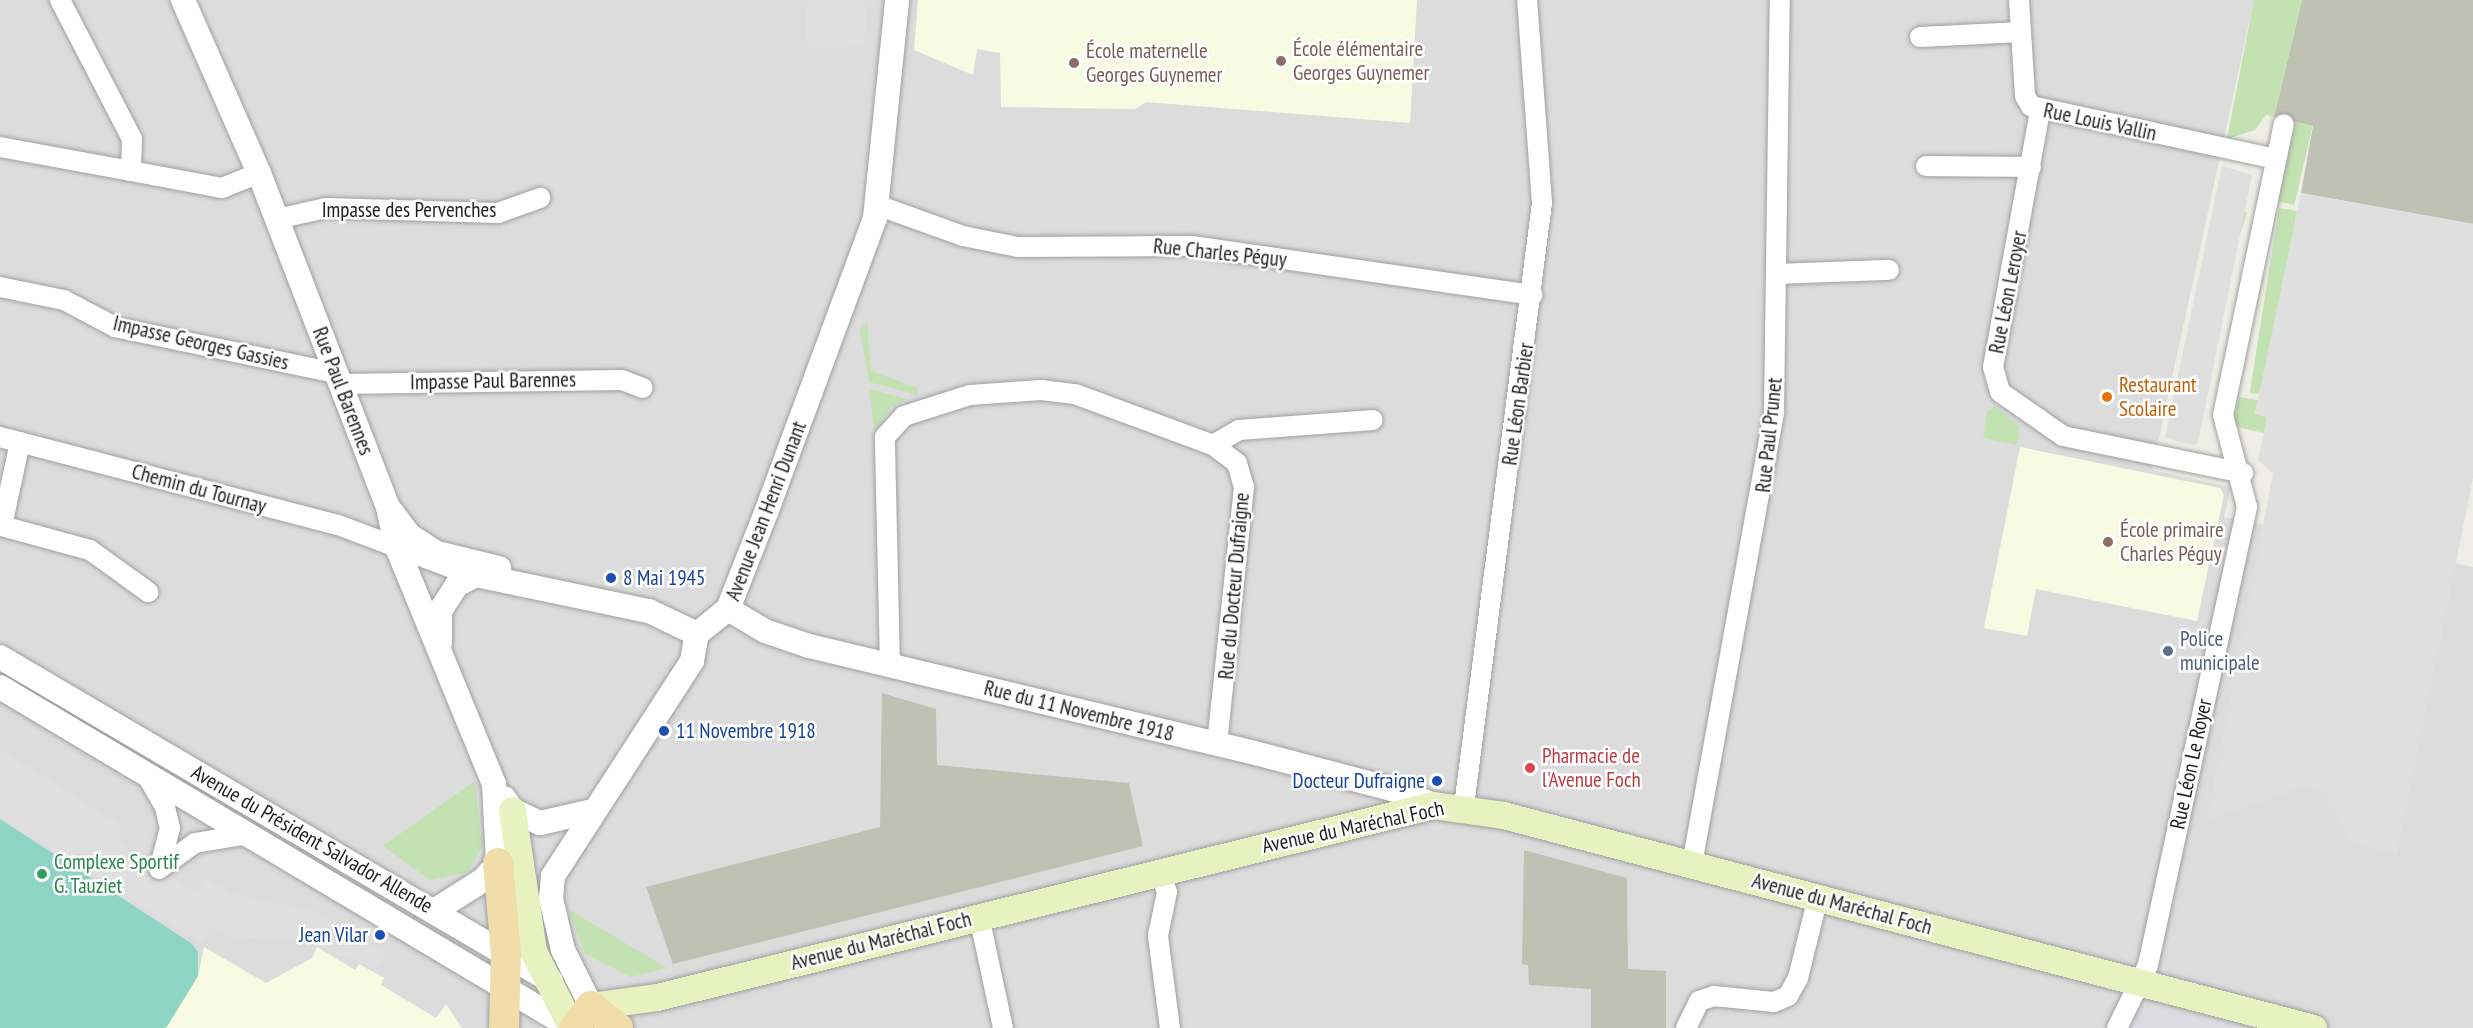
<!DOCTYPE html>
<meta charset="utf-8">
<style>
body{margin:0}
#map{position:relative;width:2473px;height:1028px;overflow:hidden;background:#eeede6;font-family:"PT Sans Narrow",sans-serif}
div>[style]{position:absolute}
.residential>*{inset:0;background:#dddcdc}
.education>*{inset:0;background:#f7fbe2}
.construction>*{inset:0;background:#bfc2b3}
.grass>*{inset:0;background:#c2e2b2;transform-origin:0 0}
.pitch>*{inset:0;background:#8ed4c4}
.parking>*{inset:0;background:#dfdfdf}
.plaza>*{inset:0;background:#dcdbe4}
.roads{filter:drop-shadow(0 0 2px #a0a0a0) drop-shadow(0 0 2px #a0a0a0)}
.minor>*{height:20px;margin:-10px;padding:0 10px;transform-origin:10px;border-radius:10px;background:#fff}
.tertiary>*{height:24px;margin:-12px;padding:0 12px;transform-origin:12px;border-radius:12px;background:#fff}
.secondary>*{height:27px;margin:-13.5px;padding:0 13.5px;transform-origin:13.5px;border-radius:13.5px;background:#e8f2c0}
.primary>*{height:30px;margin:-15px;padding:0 15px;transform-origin:15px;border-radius:15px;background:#f1dda9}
.dots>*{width:16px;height:16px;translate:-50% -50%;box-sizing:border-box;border:3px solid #fff;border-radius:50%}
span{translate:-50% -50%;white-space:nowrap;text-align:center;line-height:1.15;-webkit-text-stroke:5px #fff;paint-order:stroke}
.education-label{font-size:21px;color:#785e54}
.left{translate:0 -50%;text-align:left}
.street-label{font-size:21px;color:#1f1f1f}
.food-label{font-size:21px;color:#c56008}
.transit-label{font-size:21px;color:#164399}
.right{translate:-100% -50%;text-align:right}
.service-label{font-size:21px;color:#4e5e75}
.health-label{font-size:21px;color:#be3a42}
.leisure-label{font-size:21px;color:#27864d}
</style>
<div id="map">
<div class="residential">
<i style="clip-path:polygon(0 0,2254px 0,2152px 470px,2231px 487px,2224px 517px,2473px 567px,2473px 1028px,0 1028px)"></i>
</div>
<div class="education">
<i style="clip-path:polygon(918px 0,1417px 0,1410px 123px,1146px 102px,1135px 109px,1001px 107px,1000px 53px,977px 49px,973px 75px,914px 50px)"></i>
<i style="clip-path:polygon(2020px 447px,2220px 488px,2224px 495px,2197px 621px,2036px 589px,2027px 636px,1984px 628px)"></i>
<i style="clip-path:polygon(204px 947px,266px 983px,312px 958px,317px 947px,355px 970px,359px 964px,384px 978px,381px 985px,436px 1018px,446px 1004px,462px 1028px,166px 1028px,198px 976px)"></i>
</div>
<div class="construction">
<i style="clip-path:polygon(2302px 0,2473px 0,2473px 224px,2301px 193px,2313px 126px,2274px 117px)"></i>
<i style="clip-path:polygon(882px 693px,936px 709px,937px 765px,1129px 783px,1143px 846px,673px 964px,646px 887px,880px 827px)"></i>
<i style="clip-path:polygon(1524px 850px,1627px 878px,1628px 969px,1666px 971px,1666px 1028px,1591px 1028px,1591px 989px,1529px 985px,1528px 965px,1522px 964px)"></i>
</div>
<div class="grass">
<i style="clip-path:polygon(2254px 0,2302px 0,2274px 117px,2266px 115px,2255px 130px,2227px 139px)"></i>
<i style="left:2295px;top:122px;width:18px;height:81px;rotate:13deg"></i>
<i style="left:2279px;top:208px;width:18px;height:187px;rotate:9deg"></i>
<i style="left:2244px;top:212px;width:3px;height:175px;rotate:18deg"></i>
<i style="clip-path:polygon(867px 322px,871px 371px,918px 388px,918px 395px,869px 382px,860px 329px)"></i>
<i style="clip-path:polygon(869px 389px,907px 399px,892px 406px,874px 431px)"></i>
<i style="clip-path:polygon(2239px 397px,2258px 400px,2255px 414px,2267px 417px,2264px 433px,2232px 426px)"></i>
<i style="clip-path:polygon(1995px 406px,2020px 427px,2017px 445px,1983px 438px,1987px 412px)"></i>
<i style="clip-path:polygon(475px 781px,482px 847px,468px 872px,430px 880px,383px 846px)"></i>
<i style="clip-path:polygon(568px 909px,667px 968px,631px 977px,585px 954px)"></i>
</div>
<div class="pitch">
<i style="clip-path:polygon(0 819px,191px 943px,198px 952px,198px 976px,166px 1028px,0 1028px)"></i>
</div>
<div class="parking">
<i style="clip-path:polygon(808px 0,868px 0,863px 46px,804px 49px)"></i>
<i style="clip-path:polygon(2222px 166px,2252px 175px,2198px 443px,2193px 445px,2165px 438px)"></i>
<i style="clip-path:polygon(2301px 193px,2473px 224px,2473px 478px,2397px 854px,2350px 841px,2321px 791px,2306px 786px,2207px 820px,2273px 473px,2258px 460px,2267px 417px,2255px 414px)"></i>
<i style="clip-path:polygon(0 749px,125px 828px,116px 841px,197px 893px,206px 878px,232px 894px,314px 911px,386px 954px,375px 969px,305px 941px,231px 937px,213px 927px,201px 944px,0 817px)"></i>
</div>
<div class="plaza">
<i style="clip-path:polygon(2147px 1006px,2190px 1013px,2248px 1028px,2133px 1028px)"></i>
</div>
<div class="roads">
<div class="minor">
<i style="left:60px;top:0;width:157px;rotate:62.6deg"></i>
<i style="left:132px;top:139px;width:32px;rotate:92deg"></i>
<i style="left:131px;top:171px;width:93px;rotate:10.6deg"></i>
<i style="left:222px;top:188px;width:40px;rotate:-22deg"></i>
<i style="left:2019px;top:0;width:96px;rotate:86.4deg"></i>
<i style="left:2025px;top:96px;width:12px;rotate:59deg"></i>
<i style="left:2031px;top:106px;width:251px;rotate:12.2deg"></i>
<i style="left:1920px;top:37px;width:101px;rotate:-2.8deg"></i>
<i style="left:2040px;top:111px;width:260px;rotate:100.4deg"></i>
<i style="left:1993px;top:367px;width:26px;rotate:74deg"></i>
<i style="left:2000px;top:392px;width:77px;rotate:34.9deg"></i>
<i style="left:2063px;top:436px;width:184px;rotate:11.6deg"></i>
<i style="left:0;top:147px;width:133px;rotate:10.4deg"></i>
<i style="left:1926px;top:166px;width:105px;rotate:0.5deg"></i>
<i style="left:877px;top:205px;width:91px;rotate:19.8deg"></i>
<i style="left:963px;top:236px;width:56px;rotate:11.3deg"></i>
<i style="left:1018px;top:247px;width:175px;rotate:-0.3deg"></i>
<i style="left:1193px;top:246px;width:343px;rotate:8.2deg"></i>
<i style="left:277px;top:219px;width:50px;rotate:-12.7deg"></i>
<i style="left:326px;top:208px;width:172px;rotate:1.7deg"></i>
<i style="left:498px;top:213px;width:45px;rotate:-19.7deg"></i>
<i style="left:1779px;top:274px;width:110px;rotate:-2.1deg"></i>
<i style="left:0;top:287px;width:65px;rotate:11.5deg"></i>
<i style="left:64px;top:300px;width:58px;rotate:27.9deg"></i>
<i style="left:115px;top:327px;width:226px;rotate:11.8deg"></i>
<i style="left:340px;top:384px;width:282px;rotate:-0.8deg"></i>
<i style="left:622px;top:380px;width:22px;rotate:21deg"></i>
<i style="left:0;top:437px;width:349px;rotate:14.6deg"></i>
<i style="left:338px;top:525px;width:127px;rotate:20.7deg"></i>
<i style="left:20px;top:442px;width:86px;rotate:102.1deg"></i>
<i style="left:2px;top:526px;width:91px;rotate:15.3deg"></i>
<i style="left:90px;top:550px;width:72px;rotate:35.9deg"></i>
<i style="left:1213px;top:445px;width:30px;rotate:-30deg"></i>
<i style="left:1239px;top:430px;width:134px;rotate:-4.3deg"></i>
<i style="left:890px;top:666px;width:229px;rotate:-91.3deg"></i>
<i style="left:885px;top:437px;width:28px;rotate:-48deg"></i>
<i style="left:904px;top:416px;width:69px;rotate:-17.7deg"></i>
<i style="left:970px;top:395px;width:71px;rotate:-4deg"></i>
<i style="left:1041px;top:390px;width:34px;rotate:7deg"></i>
<i style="left:1075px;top:394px;width:147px;rotate:20.3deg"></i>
<i style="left:1213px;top:445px;width:30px;rotate:37deg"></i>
<i style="left:1237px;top:463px;width:25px;rotate:74deg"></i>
<i style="left:1244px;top:487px;width:258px;rotate:96deg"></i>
<i style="left:146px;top:774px;width:38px;rotate:60deg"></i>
<i style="left:165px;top:807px;width:22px;rotate:77deg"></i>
<i style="left:170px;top:828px;width:42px;rotate:105deg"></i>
<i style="left:1464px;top:806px;width:608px;rotate:-82.63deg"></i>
<i style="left:1542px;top:203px;width:204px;rotate:-94.2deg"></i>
<i style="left:1692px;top:864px;width:460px;rotate:-79.7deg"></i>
<i style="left:1774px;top:411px;width:411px;rotate:-89.2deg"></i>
<i style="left:159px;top:869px;width:44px;rotate:-35.8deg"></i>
<i style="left:195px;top:843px;width:55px;rotate:-9.5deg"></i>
<i style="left:1160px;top:871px;width:22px;rotate:72deg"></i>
<i style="left:1167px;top:892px;width:45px;rotate:101.6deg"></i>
<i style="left:1158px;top:936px;width:93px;rotate:82.6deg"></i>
<i style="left:979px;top:916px;width:115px;rotate:77.9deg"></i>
<i style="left:1686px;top:1028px;width:30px;rotate:-64deg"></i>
<i style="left:1699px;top:1001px;width:16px;rotate:-18deg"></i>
<i style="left:1714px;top:996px;width:60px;rotate:5.7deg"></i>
<i style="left:1774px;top:1002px;width:15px;rotate:-23deg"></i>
<i style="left:1788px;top:996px;width:21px;rotate:-61deg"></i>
<i style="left:1798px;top:978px;width:83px;rotate:-76.1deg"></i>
<i style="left:2117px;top:1028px;width:70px;rotate:-63.8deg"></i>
<i style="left:2148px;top:965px;width:469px;rotate:-77.8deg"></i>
<i style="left:2247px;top:507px;width:95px;rotate:-104.6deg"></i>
<i style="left:2223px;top:415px;width:297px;rotate:-78.2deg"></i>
</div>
<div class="tertiary">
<i style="left:183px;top:0;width:189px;rotate:66.3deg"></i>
<i style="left:259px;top:173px;width:358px;rotate:68.9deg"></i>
<i style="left:388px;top:507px;width:39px;rotate:78deg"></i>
<i style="left:396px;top:545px;width:258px;rotate:67.7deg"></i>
<i style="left:494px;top:784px;width:79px;rotate:87.1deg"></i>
<i style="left:498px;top:863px;width:23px;rotate:131deg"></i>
<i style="left:483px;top:880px;width:58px;rotate:147.7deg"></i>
<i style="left:391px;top:511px;width:30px;rotate:53deg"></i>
<i style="left:409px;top:535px;width:33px;rotate:33deg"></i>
<i style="left:437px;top:553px;width:64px;rotate:13.6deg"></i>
<i style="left:728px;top:609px;width:43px;rotate:30.7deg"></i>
<i style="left:765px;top:631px;width:46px;rotate:18.8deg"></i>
<i style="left:809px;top:646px;width:459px;rotate:13.5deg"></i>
<i style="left:1255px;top:753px;width:156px;rotate:14.8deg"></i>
<i style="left:1406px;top:793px;width:30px;rotate:24deg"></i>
<i style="left:440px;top:643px;width:32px;rotate:-90deg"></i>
<i style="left:440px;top:611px;width:31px;rotate:-57deg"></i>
<i style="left:457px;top:585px;width:21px;rotate:-28deg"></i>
<i style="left:476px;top:575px;width:177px;rotate:11.8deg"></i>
<i style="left:649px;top:611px;width:53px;rotate:25.6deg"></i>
<i style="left:0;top:657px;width:639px;rotate:30.46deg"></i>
<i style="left:0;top:687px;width:666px;rotate:30.8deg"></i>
<i style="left:504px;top:798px;width:14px;rotate:56deg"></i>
<i style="left:512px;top:810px;width:31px;rotate:25deg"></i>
<i style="left:540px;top:823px;width:53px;rotate:-13deg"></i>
<i style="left:591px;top:1006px;width:63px;rotate:-116.6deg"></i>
<i style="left:563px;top:950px;width:52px;rotate:-103.2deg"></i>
<i style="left:551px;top:899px;width:23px;rotate:-85deg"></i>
<i style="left:553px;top:876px;width:256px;rotate:-57.1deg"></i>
<i style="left:692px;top:661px;width:27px;rotate:-80deg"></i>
<i style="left:697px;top:634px;width:40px;rotate:-39deg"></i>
<i style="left:728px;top:609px;width:106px;rotate:-68.5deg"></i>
<i style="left:767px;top:510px;width:311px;rotate:-69.7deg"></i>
<i style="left:875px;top:218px;width:219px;rotate:-84.2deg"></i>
</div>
<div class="secondary">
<i style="left:512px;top:810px;width:143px;rotate:81.5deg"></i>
<i style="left:533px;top:951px;width:86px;rotate:63.1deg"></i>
<i style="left:591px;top:1006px;width:67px;rotate:-7.8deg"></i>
<i style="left:657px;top:997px;width:799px;rotate:-13.9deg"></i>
<i style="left:1433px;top:805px;width:71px;rotate:8.1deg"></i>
<i style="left:1503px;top:815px;width:838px;rotate:14.73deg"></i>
</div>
<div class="primary">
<i style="left:498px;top:863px;width:90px;rotate:84.9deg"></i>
<i style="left:506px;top:953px;width:75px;rotate:91.5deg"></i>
<i style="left:574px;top:1028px;width:28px;rotate:-52deg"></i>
<i style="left:591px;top:1006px;width:35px;rotate:39deg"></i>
</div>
</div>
<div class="dots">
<i style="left:1281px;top:61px;background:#8d6e63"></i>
<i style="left:1074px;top:63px;background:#8d6e63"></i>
<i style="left:2107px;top:397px;background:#e8710a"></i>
<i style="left:2108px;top:542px;background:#8d6e63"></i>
<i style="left:611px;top:578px;background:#1a4fb4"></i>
<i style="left:2168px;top:651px;background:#5c6f8a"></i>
<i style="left:664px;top:731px;background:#1a4fb4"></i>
<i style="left:1530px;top:768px;background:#e0444e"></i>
<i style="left:1437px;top:781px;background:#1a4fb4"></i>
<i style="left:42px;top:874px;background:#2e9e5b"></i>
<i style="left:380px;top:935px;background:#1a4fb4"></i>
</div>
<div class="education-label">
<span class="left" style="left:1293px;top:61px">École élémentaire<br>Georges Guynemer</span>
<span class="left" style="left:1086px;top:63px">École maternelle<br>Georges Guynemer</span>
<span class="left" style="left:2120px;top:542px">École primaire<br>Charles Péguy</span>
</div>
<div class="street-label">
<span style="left:2100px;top:122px;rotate:12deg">Rue Louis Vallin</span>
<span style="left:409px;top:210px">Impasse des Pervenches</span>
<span style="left:1220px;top:253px;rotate:6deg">Rue Charles Péguy</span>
<span style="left:2008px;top:292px;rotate:-79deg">Rue Léon Leroyer</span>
<span style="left:201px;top:343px;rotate:13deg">Impasse Georges Gassies</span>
<span style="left:493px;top:381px;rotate:-1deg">Impasse Paul Barennes</span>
<span style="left:343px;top:391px;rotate:69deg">Rue Paul Barennes</span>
<span style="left:1518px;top:404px;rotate:-82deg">Rue Léon Barbier</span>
<span style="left:1769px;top:435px;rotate:-84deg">Rue Paul Prunet</span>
<span style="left:199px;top:489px;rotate:15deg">Chemin du Tournay</span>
<span style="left:766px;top:511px;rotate:-69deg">Avenue Jean Henri Dunant</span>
<span style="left:1234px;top:586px;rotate:-85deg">Rue du Docteur Dufraigne</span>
<span style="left:1079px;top:711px;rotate:14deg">Rue du 11 Novembre 1918</span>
<span style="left:2191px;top:764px;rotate:-78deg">Rue Léon Le Royer</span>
<span style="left:1353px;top:827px;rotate:-12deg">Avenue du Maréchal Foch</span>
<span style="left:312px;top:839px;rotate:30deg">Avenue du Président Salvador Allende</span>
<span style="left:1842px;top:904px;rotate:15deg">Avenue du Maréchal Foch</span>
<span style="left:881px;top:941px;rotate:-14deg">Avenue du Maréchal Foch</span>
</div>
<div class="food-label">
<span class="left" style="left:2119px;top:397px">Restaurant<br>Scolaire</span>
</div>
<div class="transit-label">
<span class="left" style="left:623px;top:578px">8 Mai 1945</span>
<span class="left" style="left:676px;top:731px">11 Novembre 1918</span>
<span class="right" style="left:1425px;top:781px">Docteur Dufraigne</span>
<span class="right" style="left:368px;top:935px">Jean Vilar</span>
</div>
<div class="service-label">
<span class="left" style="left:2180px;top:651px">Police<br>municipale</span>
</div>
<div class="health-label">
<span class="left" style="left:1542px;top:768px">Pharmacie de<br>l'Avenue Foch</span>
</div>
<div class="leisure-label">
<span class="left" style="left:54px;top:874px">Complexe Sportif<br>G. Tauziet</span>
</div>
</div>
